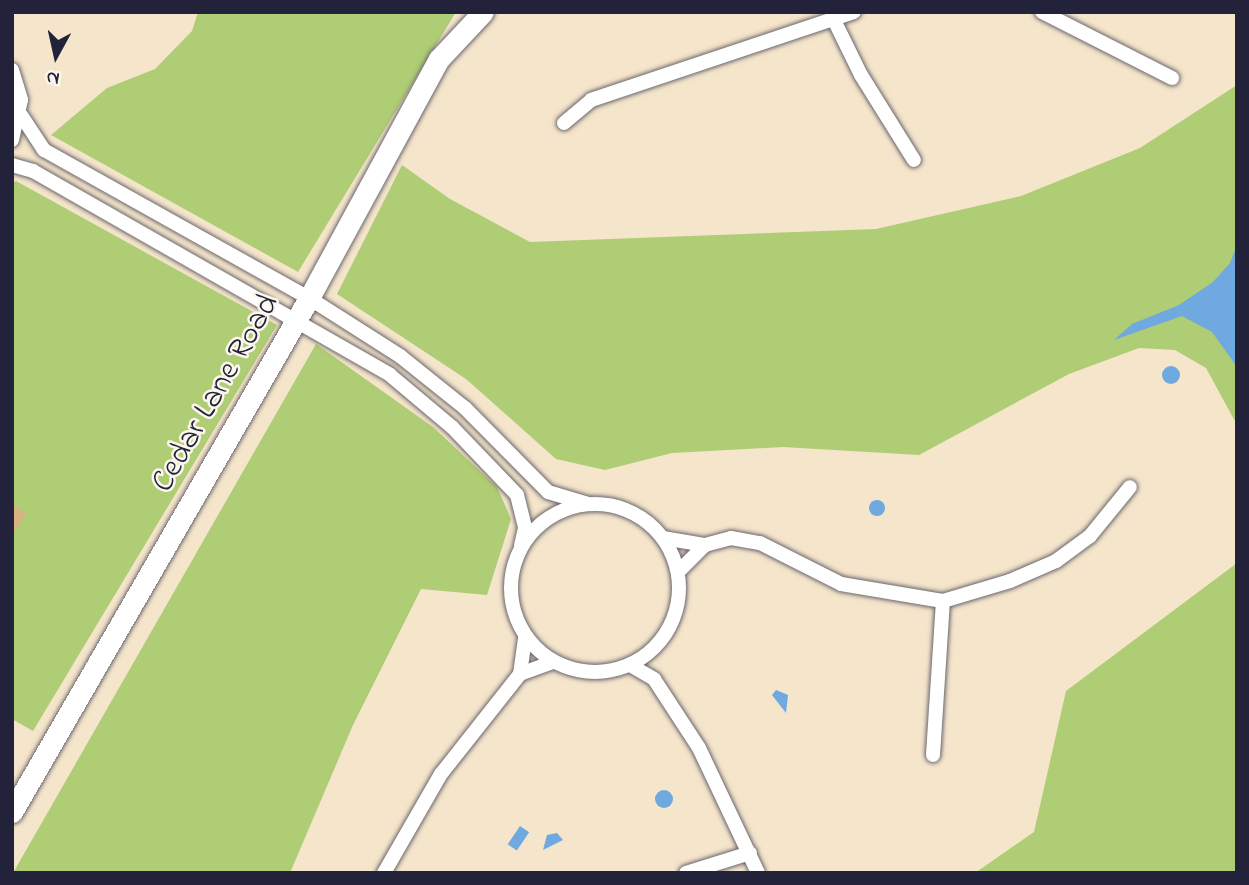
<!DOCTYPE html>
<style>
body{margin:0}
#map{position:relative;width:1249px;height:885px;overflow:hidden;background:#f4e5cb;font-family:"Indie Flower",sans-serif}
div>[style]{position:absolute}
.green>*{inset:0;background:#afcd74}
.water>*{inset:0;background:#6fa9df;transform-origin:0 0}
.round{border-radius:50%}
.building>*{inset:0;background:#d9b283}
.roads{filter:drop-shadow(0 0 2px #6c666d) drop-shadow(0 0 2px #6c666d)}
.street>*{height:14px;margin:-7px;padding:0 7px;transform-origin:7px;border-radius:7px;background:#fff}
.street>.ring{margin:-7px;padding:0;box-sizing:content-box;background:none;border:14px solid #fff;border-radius:50%}
.secondary>*{height:21px;margin:-10.5px;padding:0 10.5px;transform-origin:10.5px;border-radius:10.5px;background:#fff}
span{translate:-50% -50%;white-space:nowrap;text-align:center;line-height:1.15;-webkit-text-stroke:5px #fbf7ec;paint-order:stroke}
.street-label{font-size:32px;color:#22223b}
.frame{position:absolute;inset:0;border:14px solid #22223b;pointer-events:none}
.north{position:absolute;left:21px;top:21px;width:70px;height:70px;-webkit-text-stroke:5px #fbf7ec;paint-order:stroke;rotate:188deg;font-size:19px;font-weight:700;line-height:28px;text-align:center;color:#22223b}
.north::after{content:'';display:block;margin:auto;width:24px;height:32px;background:#22223b;clip-path:polygon(50% 0,100% 100%,50% 72%,0 100%)}
</style>
<div id="map">
<div class="green">
<i style="clip-path:polygon(198px 12px,456px 12px,298px 272px,51px 135px,107px 88px,155px 69px,192px 31px)"></i>
<i style="clip-path:polygon(1237px 85px,1237px 425px,1206px 368px,1175px 350px,1139px 348px,1069px 374px,919px 455px,783px 447px,672px 453px,605px 470px,556px 459px,466px 379px,337px 294px,402px 165px,450px 199px,530px 242px,876px 229px,1021px 196px,1140px 148px)"></i>
<i style="clip-path:polygon(16px 181px,277px 325px,33px 731px,12px 719px,12px 183px)"></i>
<i style="clip-path:polygon(316px 344px,433px 427px,497px 487px,511px 519px,487px 595px,421px 589px,353px 725px,290px 873px,13px 873px)"></i>
<i style="clip-path:polygon(1237px 563px,1237px 873px,975px 873px,1034px 832px,1066px 691px)"></i>
</div>
<div class="water">
<i style="clip-path:polygon(1237px 245px,1237px 367px,1212px 332px,1182px 316px,1114px 340px,1132px 324px,1179px 305px,1213px 282px,1230px 263px)"></i>
<i class="round" style="left:1162px;top:366px;width:18px;height:18px"></i>
<i class="round" style="left:869px;top:500px;width:16px;height:16px"></i>
<i style="clip-path:polygon(776px 690px,788px 695px,786px 713px,772px 695px)"></i>
<i class="round" style="left:655px;top:790px;width:18px;height:18px"></i>
<i style="left:520px;top:826px;width:11px;height:22px;rotate:34deg"></i>
<i style="clip-path:polygon(557px 833px,563px 840px,543px 850px,547px 835px)"></i>
</div>
<div class="building">
<i style="clip-path:polygon(12px 504px,26px 513px,12px 536px)"></i>
</div>
<div class="roads">
<div class="street">
<i style="left:1042px;top:12px;width:146px;rotate:26.9deg"></i>
<i style="left:834px;top:20px;width:61px;rotate:63.9deg"></i>
<i style="left:861px;top:75px;width:100px;rotate:58.1deg"></i>
<i style="left:12px;top:70px;width:31px;rotate:73deg"></i>
<i style="left:21px;top:100px;width:41px;rotate:102.7deg"></i>
<i style="left:21px;top:115px;width:42px;rotate:56.7deg"></i>
<i style="left:44px;top:150px;width:304px;rotate:29.2deg"></i>
<i style="left:309px;top:298px;width:108px;rotate:32.5deg"></i>
<i style="left:400px;top:356px;width:83px;rotate:38.7deg"></i>
<i style="left:465px;top:408px;width:118px;rotate:45.3deg"></i>
<i style="left:548px;top:492px;width:42px;rotate:16.7deg"></i>
<i style="left:564px;top:123px;width:35px;rotate:-40deg"></i>
<i style="left:591px;top:100px;width:277px;rotate:-18.5deg"></i>
<i style="left:12px;top:165px;width:22px;rotate:16deg"></i>
<i style="left:33px;top:171px;width:411px;rotate:29.7deg"></i>
<i style="left:390px;top:375px;width:81px;rotate:40deg"></i>
<i style="left:452px;top:427px;width:94px;rotate:46.3deg"></i>
<i style="left:517px;top:495px;width:34px;rotate:76deg"></i>
<i style="left:525px;top:528px;width:18px;rotate:103deg"></i>
<i class="ring" style="left:511px;top:504px;width:154px;height:154px"></i>
<i style="left:663px;top:538px;width:43px;rotate:9.5deg"></i>
<i style="left:705px;top:545px;width:27px;rotate:-15deg"></i>
<i style="left:731px;top:538px;width:29px;rotate:10deg"></i>
<i style="left:760px;top:543px;width:91px;rotate:26.8deg"></i>
<i style="left:841px;top:584px;width:103px;rotate:9.5deg"></i>
<i style="left:943px;top:601px;width:70px;rotate:-16.6deg"></i>
<i style="left:1010px;top:581px;width:50px;rotate:-23.5deg"></i>
<i style="left:1056px;top:561px;width:42px;rotate:-36.3deg"></i>
<i style="left:1090px;top:536px;width:63px;rotate:-50.8deg"></i>
<i style="left:678px;top:572px;width:38px;rotate:-45deg"></i>
<i style="left:630px;top:665px;width:28px;rotate:30deg"></i>
<i style="left:654px;top:679px;width:82px;rotate:56.9deg"></i>
<i style="left:699px;top:748px;width:138px;rotate:64.7deg"></i>
<i style="left:520px;top:674px;width:35px;rotate:-20deg"></i>
<i style="left:933px;top:755px;width:154px;rotate:-86.3deg"></i>
<i style="left:384px;top:873px;width:114px;rotate:-60.1deg"></i>
<i style="left:441px;top:774px;width:127px;rotate:-51.7deg"></i>
<i style="left:520px;top:674px;width:37px;rotate:-82deg"></i>
<i style="left:686px;top:873px;width:67px;rotate:-17.4deg"></i>
</div>
<div class="secondary">
<i style="left:12px;top:812px;width:594px;rotate:-59.98deg"></i>
<i style="left:309px;top:298px;width:272px;rotate:-61.5deg"></i>
<i style="left:439px;top:59px;width:64px;rotate:-46.9deg"></i>
</div>
</div>
<div class="street-label">
<span style="left:217px;top:394px;rotate:-60deg">Cedar Lane Road</span>
</div>
<div class="frame"></div>
<div class="north">N</div>
</div>
